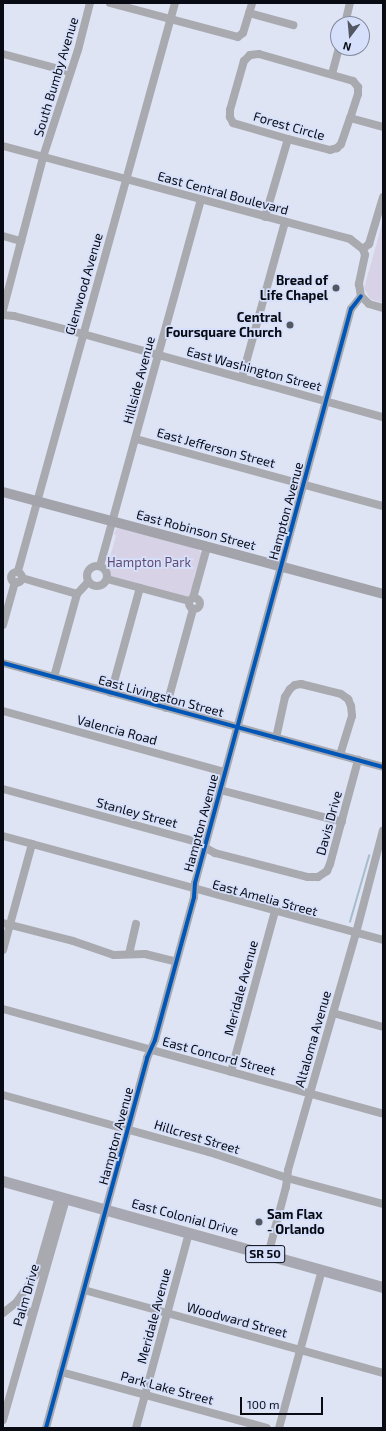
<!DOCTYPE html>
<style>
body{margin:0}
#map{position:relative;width:386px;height:1431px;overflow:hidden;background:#dee4f3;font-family:"Exo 2",sans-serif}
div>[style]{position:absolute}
.green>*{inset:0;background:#d7d2e6}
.stream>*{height:1.5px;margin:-0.75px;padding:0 0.75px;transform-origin:0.75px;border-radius:0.75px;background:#a5bdcc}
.minor>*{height:8px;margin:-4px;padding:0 4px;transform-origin:4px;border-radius:4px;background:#a9a9b0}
.minor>.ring{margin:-4px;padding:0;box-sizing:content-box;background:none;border:8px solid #a9a9b0;border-radius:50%}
.major>*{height:10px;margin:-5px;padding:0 5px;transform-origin:5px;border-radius:5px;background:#a2a3ab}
.highway>*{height:11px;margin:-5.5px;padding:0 5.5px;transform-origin:5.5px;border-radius:5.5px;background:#a7a8b2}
.cycleway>*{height:4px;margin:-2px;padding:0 2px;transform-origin:2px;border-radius:2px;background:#0057b8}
.dots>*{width:11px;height:11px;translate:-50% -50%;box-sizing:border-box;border:2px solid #d6e0fb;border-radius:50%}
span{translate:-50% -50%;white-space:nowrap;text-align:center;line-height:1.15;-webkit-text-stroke:3.5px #d6e0fb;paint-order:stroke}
.shield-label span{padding:1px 3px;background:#d6e0fb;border:1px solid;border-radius:3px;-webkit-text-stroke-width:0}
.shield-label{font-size:12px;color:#080b14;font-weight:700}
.street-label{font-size:13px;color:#080b14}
.poi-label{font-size:13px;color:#080b14;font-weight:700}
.right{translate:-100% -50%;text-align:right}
.left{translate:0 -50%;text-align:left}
.park-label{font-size:13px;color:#634c76}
.frame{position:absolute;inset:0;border:4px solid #080b14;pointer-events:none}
.north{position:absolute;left:330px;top:16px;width:40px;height:40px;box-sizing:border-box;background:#d6e0fb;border:1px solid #848b9f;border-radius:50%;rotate:196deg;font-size:11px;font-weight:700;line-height:16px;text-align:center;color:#080b14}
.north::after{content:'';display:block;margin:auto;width:14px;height:18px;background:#535762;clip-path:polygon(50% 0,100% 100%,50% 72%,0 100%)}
.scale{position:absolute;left:240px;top:1397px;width:83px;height:18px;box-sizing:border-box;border:2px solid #080b14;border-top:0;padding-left:5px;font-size:12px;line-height:14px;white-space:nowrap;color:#080b14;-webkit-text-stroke:3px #d6e0fb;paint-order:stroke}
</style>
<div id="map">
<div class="green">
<i style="clip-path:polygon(383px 221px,383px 303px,370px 299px,364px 288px)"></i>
<i style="clip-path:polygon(117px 528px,195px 548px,200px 551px,202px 554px,194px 576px,195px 580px,190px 598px,109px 576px,105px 571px,105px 564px,108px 564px,116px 536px,114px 533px)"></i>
</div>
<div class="stream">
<i style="left:350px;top:922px;width:69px;rotate:-73.9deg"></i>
</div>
<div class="minor">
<i style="left:110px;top:3px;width:132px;rotate:14.9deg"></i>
<i style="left:238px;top:37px;width:6px;rotate:-39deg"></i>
<i style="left:243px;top:33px;width:31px;rotate:-73deg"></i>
<i style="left:249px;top:13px;width:46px;rotate:15.3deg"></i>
<i style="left:345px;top:24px;width:22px;rotate:-77deg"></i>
<i style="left:3px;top:54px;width:69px;rotate:15deg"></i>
<i style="left:259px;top:54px;width:98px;rotate:16deg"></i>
<i style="left:353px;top:81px;width:8px;rotate:50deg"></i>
<i style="left:358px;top:87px;width:7px;rotate:90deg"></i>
<i style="left:358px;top:94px;width:25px;rotate:108deg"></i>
<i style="left:350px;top:118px;width:28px;rotate:109deg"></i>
<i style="left:341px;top:144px;width:6px;rotate:135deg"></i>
<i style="left:337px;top:148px;width:7px;rotate:164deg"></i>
<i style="left:330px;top:150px;width:43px;rotate:-165.3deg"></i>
<i style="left:288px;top:139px;width:57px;rotate:-163.8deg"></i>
<i style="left:233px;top:123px;width:7px;rotate:-117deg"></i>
<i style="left:230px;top:117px;width:7px;rotate:-90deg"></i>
<i style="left:230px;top:110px;width:51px;rotate:-74.1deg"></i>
<i style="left:244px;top:61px;width:8px;rotate:-45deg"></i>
<i style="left:250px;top:55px;width:9px;rotate:-6deg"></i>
<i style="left:332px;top:74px;width:27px;rotate:-75deg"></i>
<i style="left:350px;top:118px;width:34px;rotate:15deg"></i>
<i style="left:3px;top:146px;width:359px;rotate:15deg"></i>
<i style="left:350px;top:239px;width:16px;rotate:38deg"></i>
<i style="left:363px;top:249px;width:6px;rotate:72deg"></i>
<i style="left:365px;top:255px;width:30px;rotate:102deg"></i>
<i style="left:359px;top:284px;width:12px;rotate:81deg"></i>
<i style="left:361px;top:296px;width:11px;rotate:45deg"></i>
<i style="left:369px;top:304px;width:15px;rotate:16deg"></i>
<i style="left:265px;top:217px;width:81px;rotate:-73.6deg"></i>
<i style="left:3px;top:236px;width:19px;rotate:16deg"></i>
<i style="left:363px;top:249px;width:8px;rotate:-40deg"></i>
<i style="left:369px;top:244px;width:49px;rotate:-73.4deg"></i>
<i style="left:3px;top:310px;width:158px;rotate:-75.3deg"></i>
<i style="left:43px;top:157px;width:113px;rotate:-71.9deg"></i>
<i style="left:78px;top:50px;width:49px;rotate:-75.7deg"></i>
<i style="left:3px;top:315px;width:11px;rotate:5deg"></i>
<i style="left:14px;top:316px;width:71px;rotate:14.6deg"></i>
<i style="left:83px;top:334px;width:311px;rotate:15.5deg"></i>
<i style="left:242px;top:377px;width:161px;rotate:-74.5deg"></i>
<i style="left:136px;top:439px;width:256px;rotate:15.2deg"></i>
<i class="ring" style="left:87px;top:566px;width:12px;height:12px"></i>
<i style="left:100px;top:566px;width:380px;rotate:-74.6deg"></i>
<i style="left:18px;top:571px;width:589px;rotate:-74.55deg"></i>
<i class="ring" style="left:10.5px;top:571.5px;width:3px;height:3px"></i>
<i style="left:22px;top:578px;width:57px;rotate:16.2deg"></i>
<i style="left:107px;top:579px;width:85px;rotate:15deg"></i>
<i class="ring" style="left:188.5px;top:597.5px;width:3px;height:3px"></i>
<i style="left:193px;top:598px;width:53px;rotate:-74.6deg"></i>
<i style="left:3px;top:625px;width:45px;rotate:-74.4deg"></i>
<i style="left:3px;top:663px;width:394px;rotate:15.3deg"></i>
<i style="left:54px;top:677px;width:86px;rotate:-74.5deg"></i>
<i style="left:77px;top:594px;width:16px;rotate:-47deg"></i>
<i style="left:111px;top:693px;width:109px;rotate:-74.6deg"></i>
<i style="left:166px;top:708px;width:103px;rotate:-74.7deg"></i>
<i style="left:3px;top:711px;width:230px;rotate:15.4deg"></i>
<i style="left:276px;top:738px;width:42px;rotate:-77.6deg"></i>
<i style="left:285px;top:697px;width:9px;rotate:-58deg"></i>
<i style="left:290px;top:689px;width:6px;rotate:-39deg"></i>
<i style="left:295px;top:685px;width:6px;rotate:-9deg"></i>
<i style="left:301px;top:684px;width:41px;rotate:14deg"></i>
<i style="left:341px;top:694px;width:9px;rotate:36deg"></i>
<i style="left:348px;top:699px;width:8px;rotate:67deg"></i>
<i style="left:351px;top:706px;width:10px;rotate:84deg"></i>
<i style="left:352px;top:716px;width:41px;rotate:107.1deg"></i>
<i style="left:3px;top:789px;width:197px;rotate:15.3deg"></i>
<i style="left:193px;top:841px;width:25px;rotate:29deg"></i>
<i style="left:215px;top:853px;width:96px;rotate:14.5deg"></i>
<i style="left:308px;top:877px;width:10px"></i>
<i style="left:318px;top:877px;width:11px;rotate:-34deg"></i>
<i style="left:327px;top:871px;width:8px;rotate:-67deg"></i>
<i style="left:330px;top:864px;width:108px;rotate:-74.9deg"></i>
<i style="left:220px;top:790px;width:126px;rotate:14.7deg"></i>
<i style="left:3px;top:836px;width:394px;rotate:15.3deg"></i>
<i style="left:3px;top:923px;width:72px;rotate:14.4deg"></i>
<i style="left:73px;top:941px;width:43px;rotate:18.9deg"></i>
<i style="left:114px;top:955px;width:31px;rotate:-2deg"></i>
<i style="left:145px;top:954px;width:32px;rotate:14deg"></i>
<i style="left:3px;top:950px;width:110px;rotate:-74.7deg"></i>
<i style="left:129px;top:954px;width:31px;rotate:-77deg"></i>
<i style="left:3px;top:1009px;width:394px;rotate:15.4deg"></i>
<i style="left:333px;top:1013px;width:52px;rotate:15.6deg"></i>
<i style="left:231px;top:1072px;width:167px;rotate:-74.7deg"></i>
<i style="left:3px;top:1095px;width:214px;rotate:15.5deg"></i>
<i style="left:209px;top:1152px;width:82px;rotate:18.4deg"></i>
<i style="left:287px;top:1178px;width:99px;rotate:15.2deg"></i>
<i style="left:268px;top:1255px;width:70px;rotate:-75.2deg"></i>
<i style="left:286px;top:1187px;width:17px;rotate:-83deg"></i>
<i style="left:288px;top:1170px;width:247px;rotate:-74deg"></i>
<i style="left:356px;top:933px;width:106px;rotate:-75.3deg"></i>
<i style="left:84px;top:1290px;width:310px;rotate:15.5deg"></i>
<i style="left:16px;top:1303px;width:19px;rotate:35deg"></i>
<i style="left:3px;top:1313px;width:16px;rotate:-38deg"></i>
<i style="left:16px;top:1303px;width:37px;rotate:-55deg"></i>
<i style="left:37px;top:1273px;width:79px;rotate:-73.9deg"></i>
<i style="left:61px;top:1372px;width:213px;rotate:15.2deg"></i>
<i style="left:3px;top:1420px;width:230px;rotate:-74.1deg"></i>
<i style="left:46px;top:1428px;width:384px;rotate:-74.7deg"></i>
<i style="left:147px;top:1058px;width:20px;rotate:-66deg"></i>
<i style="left:155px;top:1040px;width:148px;rotate:-74.7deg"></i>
<i style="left:194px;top:897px;width:14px;rotate:-86deg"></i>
<i style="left:195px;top:883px;width:595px;rotate:-74.8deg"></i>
<i style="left:351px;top:309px;width:16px;rotate:-52deg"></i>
<i style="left:136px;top:1428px;width:202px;rotate:-74.8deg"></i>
<i style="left:279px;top:1428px;width:164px;rotate:-74.8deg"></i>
</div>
<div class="major">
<i style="left:3px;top:492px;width:393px;rotate:15deg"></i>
</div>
<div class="highway">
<i style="left:3px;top:1181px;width:395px;rotate:15.6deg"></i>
</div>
<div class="cycleway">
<i style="left:3px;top:663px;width:394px;rotate:15.3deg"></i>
<i style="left:46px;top:1428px;width:384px;rotate:-74.7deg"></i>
<i style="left:147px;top:1058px;width:20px;rotate:-66deg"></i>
<i style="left:155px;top:1040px;width:148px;rotate:-74.7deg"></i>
<i style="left:194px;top:897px;width:14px;rotate:-86deg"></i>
<i style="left:195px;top:883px;width:595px;rotate:-74.8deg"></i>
<i style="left:351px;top:309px;width:16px;rotate:-52deg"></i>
</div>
<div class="dots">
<i style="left:336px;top:288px;background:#535762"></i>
<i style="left:290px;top:325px;background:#535762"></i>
<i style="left:259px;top:1222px;background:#535762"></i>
</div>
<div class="shield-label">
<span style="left:265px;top:1254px">SR 50</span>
</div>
<div class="street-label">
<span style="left:56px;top:77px;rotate:-73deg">South Bumby Avenue</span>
<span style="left:289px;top:126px;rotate:16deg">Forest Circle</span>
<span style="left:223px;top:193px;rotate:15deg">East Central Boulevard</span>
<span style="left:84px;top:284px;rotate:-74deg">Glenwood Avenue</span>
<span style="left:254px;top:369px;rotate:15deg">East Washington Street</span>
<span style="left:139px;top:380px;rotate:-75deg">Hillside Avenue</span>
<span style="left:216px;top:448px;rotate:15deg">East Jefferson Street</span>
<span style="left:286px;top:511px;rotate:-75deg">Hampton Avenue</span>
<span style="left:196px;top:530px;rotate:15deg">East Robinson Street</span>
<span style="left:161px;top:696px;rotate:15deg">East Livingston Street</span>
<span style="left:117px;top:730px;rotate:15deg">Valencia Road</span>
<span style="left:137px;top:813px;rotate:15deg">Stanley Street</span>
<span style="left:201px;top:823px;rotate:-75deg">Hampton Avenue</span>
<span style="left:329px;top:823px;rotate:-75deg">Davis Drive</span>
<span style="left:265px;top:898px;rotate:15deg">East Amelia Street</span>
<span style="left:241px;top:988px;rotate:-75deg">Meridale Avenue</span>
<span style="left:313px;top:1039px;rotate:-74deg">Altaloma Avenue</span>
<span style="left:219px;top:1056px;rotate:15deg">East Concord Street</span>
<span style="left:116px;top:1136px;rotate:-75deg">Hampton Avenue</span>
<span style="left:197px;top:1137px;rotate:17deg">Hillcrest Street</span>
<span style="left:185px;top:1217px;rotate:15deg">East Colonial Drive</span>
<span style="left:26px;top:1295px;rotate:-74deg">Palm Drive</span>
<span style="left:154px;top:1316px;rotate:-75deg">Meridale Avenue</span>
<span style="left:237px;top:1320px;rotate:15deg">Woodward Street</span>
<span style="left:167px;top:1388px;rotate:15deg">Park Lake Street</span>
</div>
<div class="poi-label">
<span class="right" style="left:328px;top:288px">Bread of<br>Life Chapel</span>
<span class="right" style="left:282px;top:325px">Central<br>Foursquare Church</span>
<span class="left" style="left:267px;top:1222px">Sam Flax<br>- Orlando</span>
</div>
<div class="park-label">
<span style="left:149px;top:562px">Hampton Park</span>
</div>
<div class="frame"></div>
<div class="north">N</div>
<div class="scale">100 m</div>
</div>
